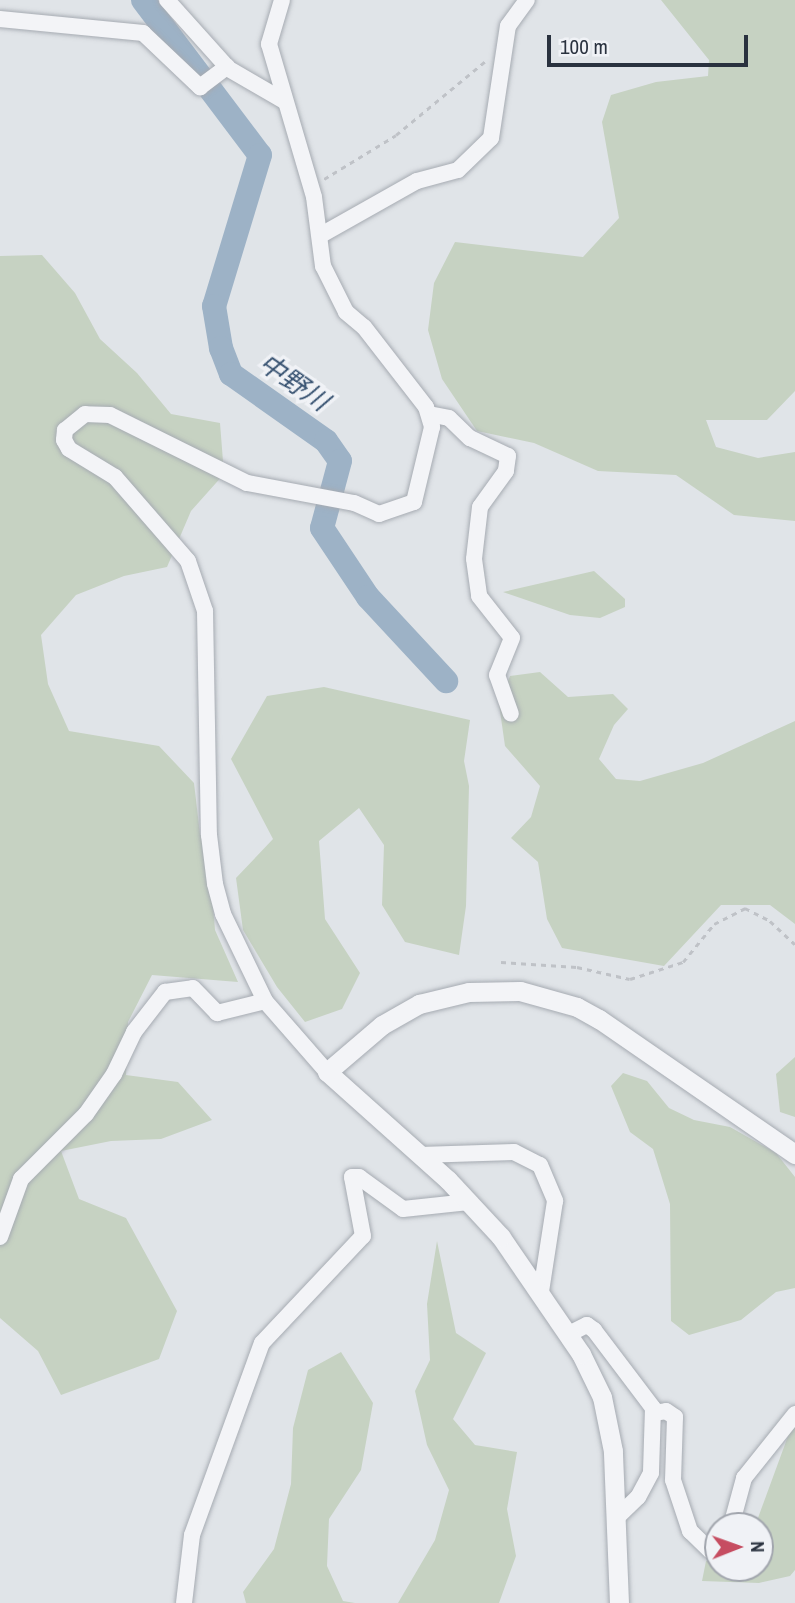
<!DOCTYPE html>
<meta charset="utf-8">
<style>
body{margin:0}
#map{position:relative;width:795px;height:1603px;overflow:hidden;background:#e0e4e8;font-family:"Archivo Narrow","Noto Sans JP",sans-serif}
div>[style]{position:absolute}
.green>*{inset:0;background:#c6d2c2}
.river>*{height:24px;margin:-12px;padding:0 12px;transform-origin:12px;border-radius:12px;background:#9db2c6}
.path>*{height:2.5px;margin-top:-1.25px;transform-origin:0;background:repeating-linear-gradient(90deg,#bfc2c7 0 5px,transparent 0 10px)}
.roads{filter:drop-shadow(0 0 2px #a6abb2) drop-shadow(0 0 2px #a6abb2)}
.minor>*{height:16px;margin:-8px;padding:0 8px;transform-origin:8px;border-radius:8px;background:#f3f4f7}
.tertiary>*{height:19px;margin:-9.5px;padding:0 9.5px;transform-origin:9.5px;border-radius:9.5px;background:#f3f4f7}
span{translate:-50% -50%;white-space:nowrap;text-align:center;line-height:1.15;-webkit-text-stroke:7px #f0f2f6;paint-order:stroke}
.water-label{font-size:26px;color:#365170;font-style:italic}
.north{position:absolute;left:704px;top:1512px;width:70px;height:70px;box-sizing:border-box;background:#f0f2f6;border:2px solid #a1a5ad;border-radius:50%;rotate:89deg;font-size:19px;font-weight:700;line-height:28px;text-align:center;color:#2a323f}
.north::after{content:'';display:block;margin:auto;width:24px;height:32px;background:#c64d61;clip-path:polygon(50% 0,100% 100%,50% 72%,0 100%)}
.scale{position:absolute;left:547px;top:35px;width:201px;height:32px;box-sizing:border-box;border:4px solid #2a323f;border-top:0;padding-left:9px;font-size:21px;line-height:24px;white-space:nowrap;color:#2a323f;-webkit-text-stroke:5px #f0f2f6;paint-order:stroke}
</style>
<div id="map">
<div class="green">
<i style="clip-path:polygon(661px 0,795px 0,795px 391px,767px 420px,706px 420px,716px 447px,758px 458px,795px 452px,795px 521px,734px 515px,676px 475px,598px 471px,534px 443px,477px 431px,442px 379px,428px 330px,434px 283px,455px 242px,583px 257px,619px 218px,602px 122px,611px 95px,656px 82px,708px 76px,709px 60px)"></i>
<i style="clip-path:polygon(42px 255px,75px 293px,100px 339px,137px 373px,171px 414px,220px 423px,224px 474px,191px 511px,167px 567px,124px 576px,76px 595px,41px 635px,48px 684px,69px 731px,159px 746px,194px 783px,200px 834px,209px 856px,215px 930px,238px 982px,152px 975px,128px 1022px,126px 1075px,178px 1082px,212px 1120px,161px 1139px,111px 1141px,61px 1151px,79px 1199px,126px 1218px,177px 1311px,159px 1359px,61px 1395px,38px 1351px,0 1318px,0 256px)"></i>
<i style="clip-path:polygon(594px 571px,625px 599px,625px 607px,600px 618px,570px 615px,503px 592px)"></i>
<i style="clip-path:polygon(540px 672px,568px 697px,613px 694px,628px 709px,614px 725px,599px 759px,616px 779px,640px 781px,703px 763px,795px 721px,795px 924px,770px 905px,721px 905px,664px 966px,562px 948px,547px 919px,538px 862px,511px 838px,531px 817px,540px 786px,505px 746px,499px 704px,510px 676px)"></i>
<i style="clip-path:polygon(324px 687px,470px 720px,464px 761px,469px 786px,466px 906px,459px 955px,405px 942px,382px 905px,384px 845px,359px 808px,319px 841px,325px 919px,360px 973px,342px 1009px,305px 1022px,277px 987px,243px 930px,236px 878px,273px 839px,231px 759px,267px 696px)"></i>
<i style="clip-path:polygon(795px 1057px,795px 1117px,780px 1112px,776px 1074px)"></i>
<i style="clip-path:polygon(623px 1073px,647px 1081px,669px 1108px,694px 1120px,730px 1127px,776px 1153px,795px 1177px,795px 1288px,776px 1292px,741px 1320px,689px 1335px,671px 1321px,670px 1204px,653px 1149px,630px 1132px,611px 1086px)"></i>
<i style="clip-path:polygon(437px 1241px,456px 1333px,486px 1353px,453px 1419px,475px 1445px,517px 1452px,507px 1509px,516px 1556px,499px 1603px,398px 1603px,435px 1540px,449px 1490px,427px 1445px,415px 1391px,430px 1360px,427px 1304px)"></i>
<i style="clip-path:polygon(341px 1352px,373px 1403px,361px 1470px,329px 1519px,327px 1566px,343px 1601px,355px 1603px,246px 1603px,243px 1592px,274px 1549px,291px 1484px,293px 1428px,308px 1370px)"></i>
<i style="clip-path:polygon(795px 1417px,795px 1570px,790px 1576px,759px 1583px,702px 1581px,706px 1561px,718px 1559px,718px 1568px,760px 1568px,760px 1526px,755px 1526px)"></i>
</div>
<div class="river">
<i style="left:143px;top:0;width:194px;rotate:53deg"></i>
<i style="left:260px;top:155px;width:158px;rotate:106.9deg"></i>
<i style="left:214px;top:306px;width:43px;rotate:80.5deg"></i>
<i style="left:221px;top:348px;width:28px;rotate:69deg"></i>
<i style="left:231px;top:374px;width:116px;rotate:35.2deg"></i>
<i style="left:326px;top:441px;width:24px;rotate:55deg"></i>
<i style="left:340px;top:461px;width:69px;rotate:105deg"></i>
<i style="left:322px;top:528px;width:83px;rotate:56.3deg"></i>
<i style="left:368px;top:597px;width:115px;rotate:47.1deg"></i>
</div>
<div class="path">
<i style="left:324px;top:179px;width:84px;rotate:-31.4deg"></i>
<i style="left:396px;top:135px;width:119px;rotate:-39.6deg"></i>
<i style="left:501px;top:962px;width:76px;rotate:3.8deg"></i>
<i style="left:577px;top:967px;width:54px;rotate:12.8deg"></i>
<i style="left:630px;top:979px;width:56px;rotate:-17.8deg"></i>
<i style="left:683px;top:962px;width:49px;rotate:-50.8deg"></i>
<i style="left:714px;top:924px;width:35px;rotate:-27deg"></i>
<i style="left:745px;top:908px;width:28px;rotate:27deg"></i>
<i style="left:770px;top:921px;width:34px;rotate:43deg"></i>
</div>
<div class="roads">
<div class="minor">
<i style="left:167px;top:0;width:93px;rotate:48.1deg"></i>
<i style="left:229px;top:69px;width:64px;rotate:30.2deg"></i>
<i style="left:282px;top:0;width:46px;rotate:106.5deg"></i>
<i style="left:269px;top:44px;width:159px;rotate:73.6deg"></i>
<i style="left:314px;top:197px;width:70px;rotate:82.6deg"></i>
<i style="left:323px;top:266px;width:51px;rotate:63.4deg"></i>
<i style="left:346px;top:312px;width:23px;rotate:40deg"></i>
<i style="left:364px;top:327px;width:101px;rotate:52.2deg"></i>
<i style="left:426px;top:407px;width:21px;rotate:73deg"></i>
<i style="left:432px;top:427px;width:77px;rotate:103.5deg"></i>
<i style="left:414px;top:502px;width:37px;rotate:161deg"></i>
<i style="left:379px;top:514px;width:27px;rotate:-156deg"></i>
<i style="left:354px;top:503px;width:109px;rotate:-169.4deg"></i>
<i style="left:247px;top:483px;width:153px;rotate:-153.6deg"></i>
<i style="left:110px;top:415px;width:25px;rotate:-178deg"></i>
<i style="left:85px;top:414px;width:26px;rotate:141deg"></i>
<i style="left:65px;top:430px;width:10px;rotate:96deg"></i>
<i style="left:64px;top:440px;width:10px;rotate:61deg"></i>
<i style="left:69px;top:449px;width:54px;rotate:31.3deg"></i>
<i style="left:115px;top:477px;width:111px;rotate:49deg"></i>
<i style="left:188px;top:561px;width:53px;rotate:71.2deg"></i>
<i style="left:205px;top:611px;width:224px;rotate:89deg"></i>
<i style="left:209px;top:835px;width:49px;rotate:83deg"></i>
<i style="left:215px;top:884px;width:31px;rotate:75deg"></i>
<i style="left:223px;top:914px;width:97px;rotate:64.2deg"></i>
<i style="left:265px;top:1001px;width:94px;rotate:48.9deg"></i>
<i style="left:0;top:19px;width:144px;rotate:5.6deg"></i>
<i style="left:143px;top:33px;width:79px;rotate:43.5deg"></i>
<i style="left:200px;top:87px;width:34px;rotate:-37deg"></i>
<i style="left:321px;top:235px;width:110px;rotate:-29.4deg"></i>
<i style="left:417px;top:181px;width:42px;rotate:-15deg"></i>
<i style="left:458px;top:170px;width:46px;rotate:-44.1deg"></i>
<i style="left:491px;top:138px;width:113px;rotate:-81.4deg"></i>
<i style="left:508px;top:26px;width:32px;rotate:-54deg"></i>
<i style="left:429px;top:414px;width:20px;rotate:11deg"></i>
<i style="left:449px;top:418px;width:29px;rotate:44deg"></i>
<i style="left:470px;top:438px;width:42px;rotate:25.3deg"></i>
<i style="left:508px;top:456px;width:15px;rotate:98deg"></i>
<i style="left:506px;top:471px;width:44px;rotate:125.8deg"></i>
<i style="left:480px;top:507px;width:52px;rotate:96.6deg"></i>
<i style="left:474px;top:559px;width:37px;rotate:82deg"></i>
<i style="left:479px;top:596px;width:53px;rotate:51.8deg"></i>
<i style="left:512px;top:638px;width:40px;rotate:112deg"></i>
<i style="left:497px;top:675px;width:41px;rotate:70.3deg"></i>
<i style="left:420px;top:1155px;width:94px;rotate:-1.8deg"></i>
<i style="left:514px;top:1152px;width:29px;rotate:27deg"></i>
<i style="left:540px;top:1165px;width:39px;rotate:67deg"></i>
<i style="left:555px;top:1201px;width:91px;rotate:98.8deg"></i>
<i style="left:0;top:1237px;width:62px;rotate:-70.1deg"></i>
<i style="left:21px;top:1179px;width:92px;rotate:-45deg"></i>
<i style="left:86px;top:1114px;width:49px;rotate:-55deg"></i>
<i style="left:114px;top:1074px;width:47px;rotate:-64.5deg"></i>
<i style="left:134px;top:1032px;width:51px;rotate:-52.2deg"></i>
<i style="left:165px;top:992px;width:28px;rotate:-8deg"></i>
<i style="left:193px;top:988px;width:35px;rotate:46deg"></i>
<i style="left:217px;top:1013px;width:49px;rotate:-14deg"></i>
<i style="left:569px;top:1334px;width:20px;rotate:-27deg"></i>
<i style="left:587px;top:1325px;width:9px;rotate:36deg"></i>
<i style="left:594px;top:1330px;width:98px;rotate:52.9deg"></i>
<i style="left:653px;top:1408px;width:65px;rotate:91.8deg"></i>
<i style="left:651px;top:1473px;width:27px;rotate:118deg"></i>
<i style="left:638px;top:1497px;width:28px;rotate:136deg"></i>
<i style="left:654px;top:1413px;width:12px;rotate:-9deg"></i>
<i style="left:666px;top:1411px;width:11px;rotate:34deg"></i>
<i style="left:675px;top:1417px;width:63px;rotate:91.8deg"></i>
<i style="left:673px;top:1480px;width:54px;rotate:71.6deg"></i>
<i style="left:690px;top:1531px;width:29px;rotate:44deg"></i>
<i style="left:711px;top:1551px;width:7px;rotate:-16deg"></i>
<i style="left:731px;top:1526px;width:50px;rotate:-74.8deg"></i>
<i style="left:744px;top:1478px;width:82px;rotate:-51.4deg"></i>
<i style="left:184px;top:1603px;width:68px;rotate:-83.3deg"></i>
<i style="left:192px;top:1535px;width:204px;rotate:-70deg"></i>
<i style="left:262px;top:1343px;width:147px;rotate:-46.7deg"></i>
<i style="left:363px;top:1236px;width:60px;rotate:-100.6deg"></i>
<i style="left:352px;top:1177px;width:7px"></i>
<i style="left:359px;top:1177px;width:54px;rotate:36deg"></i>
<i style="left:403px;top:1209px;width:66px;rotate:-6.1deg"></i>
</div>
<div class="tertiary">
<i style="left:619px;top:1603px;width:152px;rotate:-92.3deg"></i>
<i style="left:613px;top:1451px;width:55px;rotate:-101.5deg"></i>
<i style="left:602px;top:1397px;width:48px;rotate:-116deg"></i>
<i style="left:581px;top:1354px;width:142px;rotate:-124.4deg"></i>
<i style="left:501px;top:1237px;width:78px;rotate:-132.9deg"></i>
<i style="left:448px;top:1180px;width:162px;rotate:-138.2deg"></i>
<i style="left:327px;top:1072px;width:72px;rotate:-40.5deg"></i>
<i style="left:382px;top:1025px;width:43px;rotate:-29.6deg"></i>
<i style="left:419px;top:1004px;width:51px;rotate:-13.5deg"></i>
<i style="left:469px;top:992px;width:51px;rotate:-1.1deg"></i>
<i style="left:520px;top:991px;width:59px;rotate:15.7deg"></i>
<i style="left:577px;top:1007px;width:25px;rotate:29deg"></i>
<i style="left:599px;top:1019px;width:238px;rotate:34.6deg"></i>
</div>
</div>
<div class="water-label">
<span style="left:294px;top:382px;rotate:35deg">中野川</span>
</div>
<div class="north">N</div>
<div class="scale">100 m</div>
</div>
